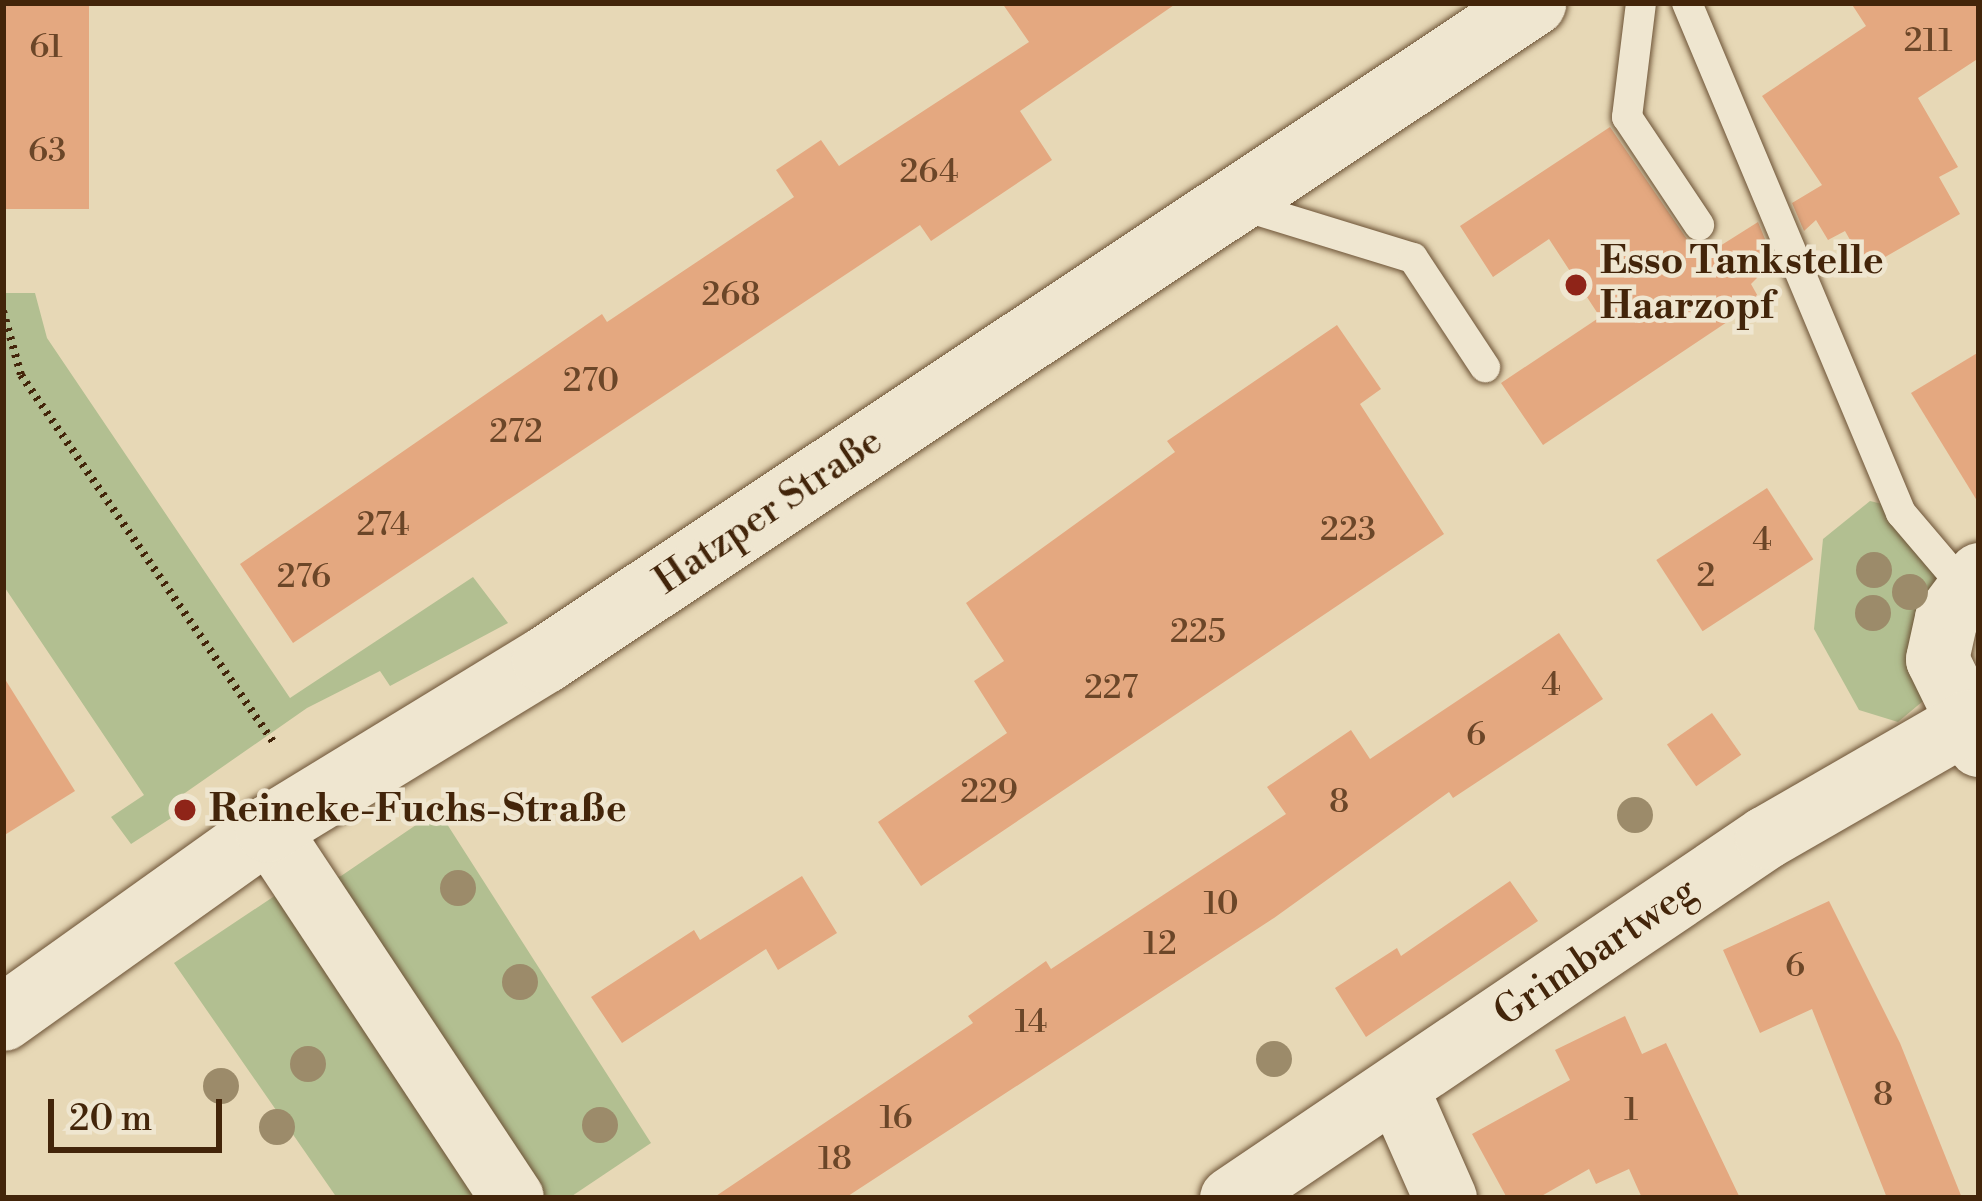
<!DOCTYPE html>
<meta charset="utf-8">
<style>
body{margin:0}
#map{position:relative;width:1982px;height:1201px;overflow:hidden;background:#e7d8b6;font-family:"Libre Bodoni",serif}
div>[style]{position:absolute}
.green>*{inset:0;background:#b2bf91}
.building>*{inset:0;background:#e4a880;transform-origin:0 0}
.path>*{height:8px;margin-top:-4px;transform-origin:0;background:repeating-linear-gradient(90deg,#43250a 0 3px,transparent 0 9px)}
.roads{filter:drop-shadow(0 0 3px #6c5235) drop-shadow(0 0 3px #6c5235)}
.lane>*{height:30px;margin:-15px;padding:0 15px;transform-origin:15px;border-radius:15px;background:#efe6d0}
.street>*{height:63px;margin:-31.5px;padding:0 31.5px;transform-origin:31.5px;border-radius:31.5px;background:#efe6d0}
.secondary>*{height:66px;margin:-33px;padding:0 33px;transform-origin:33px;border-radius:33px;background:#efe6d0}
.trees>*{width:36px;height:36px;margin:-18px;border-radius:50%;background:#9c8b6a}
.dots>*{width:33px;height:33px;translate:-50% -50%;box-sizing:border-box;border:6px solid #efe6d0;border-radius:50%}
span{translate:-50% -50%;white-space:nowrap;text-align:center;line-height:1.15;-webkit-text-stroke:9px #efe6d0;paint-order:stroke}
.number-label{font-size:33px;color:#6b4628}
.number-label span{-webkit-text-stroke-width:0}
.poi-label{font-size:39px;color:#43250a;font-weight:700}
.left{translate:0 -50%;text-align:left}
.street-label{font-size:39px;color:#43250a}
.frame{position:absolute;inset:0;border:6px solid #43250a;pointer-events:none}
.scale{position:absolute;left:48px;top:1099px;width:174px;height:54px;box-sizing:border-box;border:6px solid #43250a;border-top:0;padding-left:15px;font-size:36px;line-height:42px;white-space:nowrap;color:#43250a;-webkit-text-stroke:9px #efe6d0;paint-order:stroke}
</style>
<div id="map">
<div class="green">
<i style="clip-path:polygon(3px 293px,35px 293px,47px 338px,290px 698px,473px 577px,508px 623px,390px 686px,380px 671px,307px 708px,172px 802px,179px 813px,131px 844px,111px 817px,144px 795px,3px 585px)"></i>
<i style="clip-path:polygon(1870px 501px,1899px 508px,1964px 587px,1935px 691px,1898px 722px,1859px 710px,1814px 629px,1823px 539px)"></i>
<i style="clip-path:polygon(438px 810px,651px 1143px,569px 1198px,337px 1198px,174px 963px,279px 893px,341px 876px)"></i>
</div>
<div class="building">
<i style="left:3px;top:3px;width:86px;height:206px"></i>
<i style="clip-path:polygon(1002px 3px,1177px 3px,1020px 111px,1052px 160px,931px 241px,920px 225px,293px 643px,240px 564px,602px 314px,607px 322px,794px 197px,776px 170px,821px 140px,839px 166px,1029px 42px)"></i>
<i style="clip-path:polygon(1851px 3px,1979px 3px,1979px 58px,1918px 98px,1958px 167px,1939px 177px,1960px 214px,1866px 268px,1845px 231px,1828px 240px,1816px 220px,1804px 231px,1792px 203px,1822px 185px,1762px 96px,1866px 26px)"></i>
<i style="clip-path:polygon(1610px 127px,1689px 242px,1712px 251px,1758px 222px,1774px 261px,1751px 284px,1760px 300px,1543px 445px,1501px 383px,1600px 317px,1549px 239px,1493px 277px,1460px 226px)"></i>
<i style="clip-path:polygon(1337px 325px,1381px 389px,1360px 404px,1444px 534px,921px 886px,878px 822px,1007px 733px,974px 681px,1004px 661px,966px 603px,1175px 452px,1167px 441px)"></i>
<i style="clip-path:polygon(1979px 352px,1979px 504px,1911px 393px)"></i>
<i style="left:1767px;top:488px;width:85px;height:132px;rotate:57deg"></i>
<i style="clip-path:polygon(1559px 633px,1603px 699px,1453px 798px,1449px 792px,1274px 918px,845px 1198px,713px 1198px,973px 1023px,968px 1016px,1046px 961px,1051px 969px,1286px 814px,1267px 787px,1351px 730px,1370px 759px)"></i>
<i style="clip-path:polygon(3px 676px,75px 791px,3px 836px)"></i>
<i style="left:1712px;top:713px;width:51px;height:55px;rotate:55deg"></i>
<i style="clip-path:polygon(802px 876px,837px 933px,778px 970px,766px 949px,622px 1043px,591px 997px,694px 930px,700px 940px)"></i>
<i style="clip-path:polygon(1510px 881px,1538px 921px,1366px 1037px,1335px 988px,1397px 948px,1401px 956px)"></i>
<i style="clip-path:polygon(1829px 901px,1900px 1043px,1962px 1198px,1887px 1198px,1812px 1009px,1760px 1033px,1723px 950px)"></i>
<i style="clip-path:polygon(1625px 1016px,1642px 1054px,1666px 1043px,1740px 1198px,1642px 1198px,1629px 1169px,1596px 1184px,1589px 1169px,1538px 1198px,1507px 1198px,1472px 1134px,1570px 1080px,1555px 1050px)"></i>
</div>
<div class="path">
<i style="left:3px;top:311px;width:66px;rotate:74.3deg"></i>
<i style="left:21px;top:375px;width:448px;rotate:55.5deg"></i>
</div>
<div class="roads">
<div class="lane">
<i style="left:1641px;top:3px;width:115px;rotate:97deg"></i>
<i style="left:1627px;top:117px;width:130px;rotate:56.3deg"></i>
<i style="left:1687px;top:3px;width:553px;rotate:67.24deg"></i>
<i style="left:1901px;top:513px;width:97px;rotate:49.6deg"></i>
<i style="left:1234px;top:203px;width:187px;rotate:17.1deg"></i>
<i style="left:1413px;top:258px;width:131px;rotate:56.6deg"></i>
</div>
<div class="street">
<i style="left:1979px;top:574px;width:55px;rotate:126.9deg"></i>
<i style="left:1946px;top:618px;width:42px;rotate:102.4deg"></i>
<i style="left:1937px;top:659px;width:96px;rotate:64deg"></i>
<i style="left:268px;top:829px;width:442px;rotate:56.5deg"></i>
<i style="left:1397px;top:1089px;width:119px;rotate:66.2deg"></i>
<i style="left:1231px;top:1198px;width:645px;rotate:-34.01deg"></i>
<i style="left:1766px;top:837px;width:233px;rotate:-29.9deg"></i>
</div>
<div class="secondary">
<i style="left:3px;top:1018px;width:325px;rotate:-35.5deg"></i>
<i style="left:268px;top:829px;width:324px;rotate:-31.4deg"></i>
<i style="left:545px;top:660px;width:1187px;rotate:-33.62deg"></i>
</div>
</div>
<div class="trees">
<i style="left:1874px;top:570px"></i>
<i style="left:1910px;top:592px"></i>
<i style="left:1873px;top:613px"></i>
<i style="left:1635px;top:815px"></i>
<i style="left:458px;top:888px"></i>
<i style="left:520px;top:982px"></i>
<i style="left:1274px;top:1059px"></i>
<i style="left:308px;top:1064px"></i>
<i style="left:221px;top:1086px"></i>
<i style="left:600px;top:1125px"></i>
<i style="left:277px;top:1127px"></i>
</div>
<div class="dots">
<i style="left:1576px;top:285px;background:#8f2418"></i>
<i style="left:185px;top:810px;background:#8f2418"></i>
</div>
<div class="number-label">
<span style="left:1928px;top:42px">211</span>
<span style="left:46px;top:48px">61</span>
<span style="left:47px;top:152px">63</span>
<span style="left:929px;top:173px">264</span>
<span style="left:731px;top:296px">268</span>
<span style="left:591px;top:382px">270</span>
<span style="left:516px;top:433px">272</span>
<span style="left:383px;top:526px">274</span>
<span style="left:1348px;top:531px">223</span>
<span style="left:1762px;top:541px">4</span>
<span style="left:1706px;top:577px">2</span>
<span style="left:304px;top:578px">276</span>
<span style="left:1198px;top:633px">225</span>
<span style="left:1551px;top:686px">4</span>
<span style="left:1111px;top:689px">227</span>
<span style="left:1476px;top:736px">6</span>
<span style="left:989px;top:793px">229</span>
<span style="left:1339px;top:803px">8</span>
<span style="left:1221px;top:905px">10</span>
<span style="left:1160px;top:945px">12</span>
<span style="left:1795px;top:967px">6</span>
<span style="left:1031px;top:1023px">14</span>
<span style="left:1883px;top:1096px">8</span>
<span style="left:1631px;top:1111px">1</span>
<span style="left:896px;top:1119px">16</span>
<span style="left:835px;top:1160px">18</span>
</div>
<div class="poi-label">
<span class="left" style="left:1600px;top:285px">Esso Tankstelle<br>Haarzopf</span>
<span class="left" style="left:209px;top:810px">Reineke-Fuchs-Straße</span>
</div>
<div class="street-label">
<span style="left:769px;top:512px;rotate:-34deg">Hatzper Straße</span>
<span style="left:1596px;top:953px;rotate:-34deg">Grimbartweg</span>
</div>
<div class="frame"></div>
<div class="scale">20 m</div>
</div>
